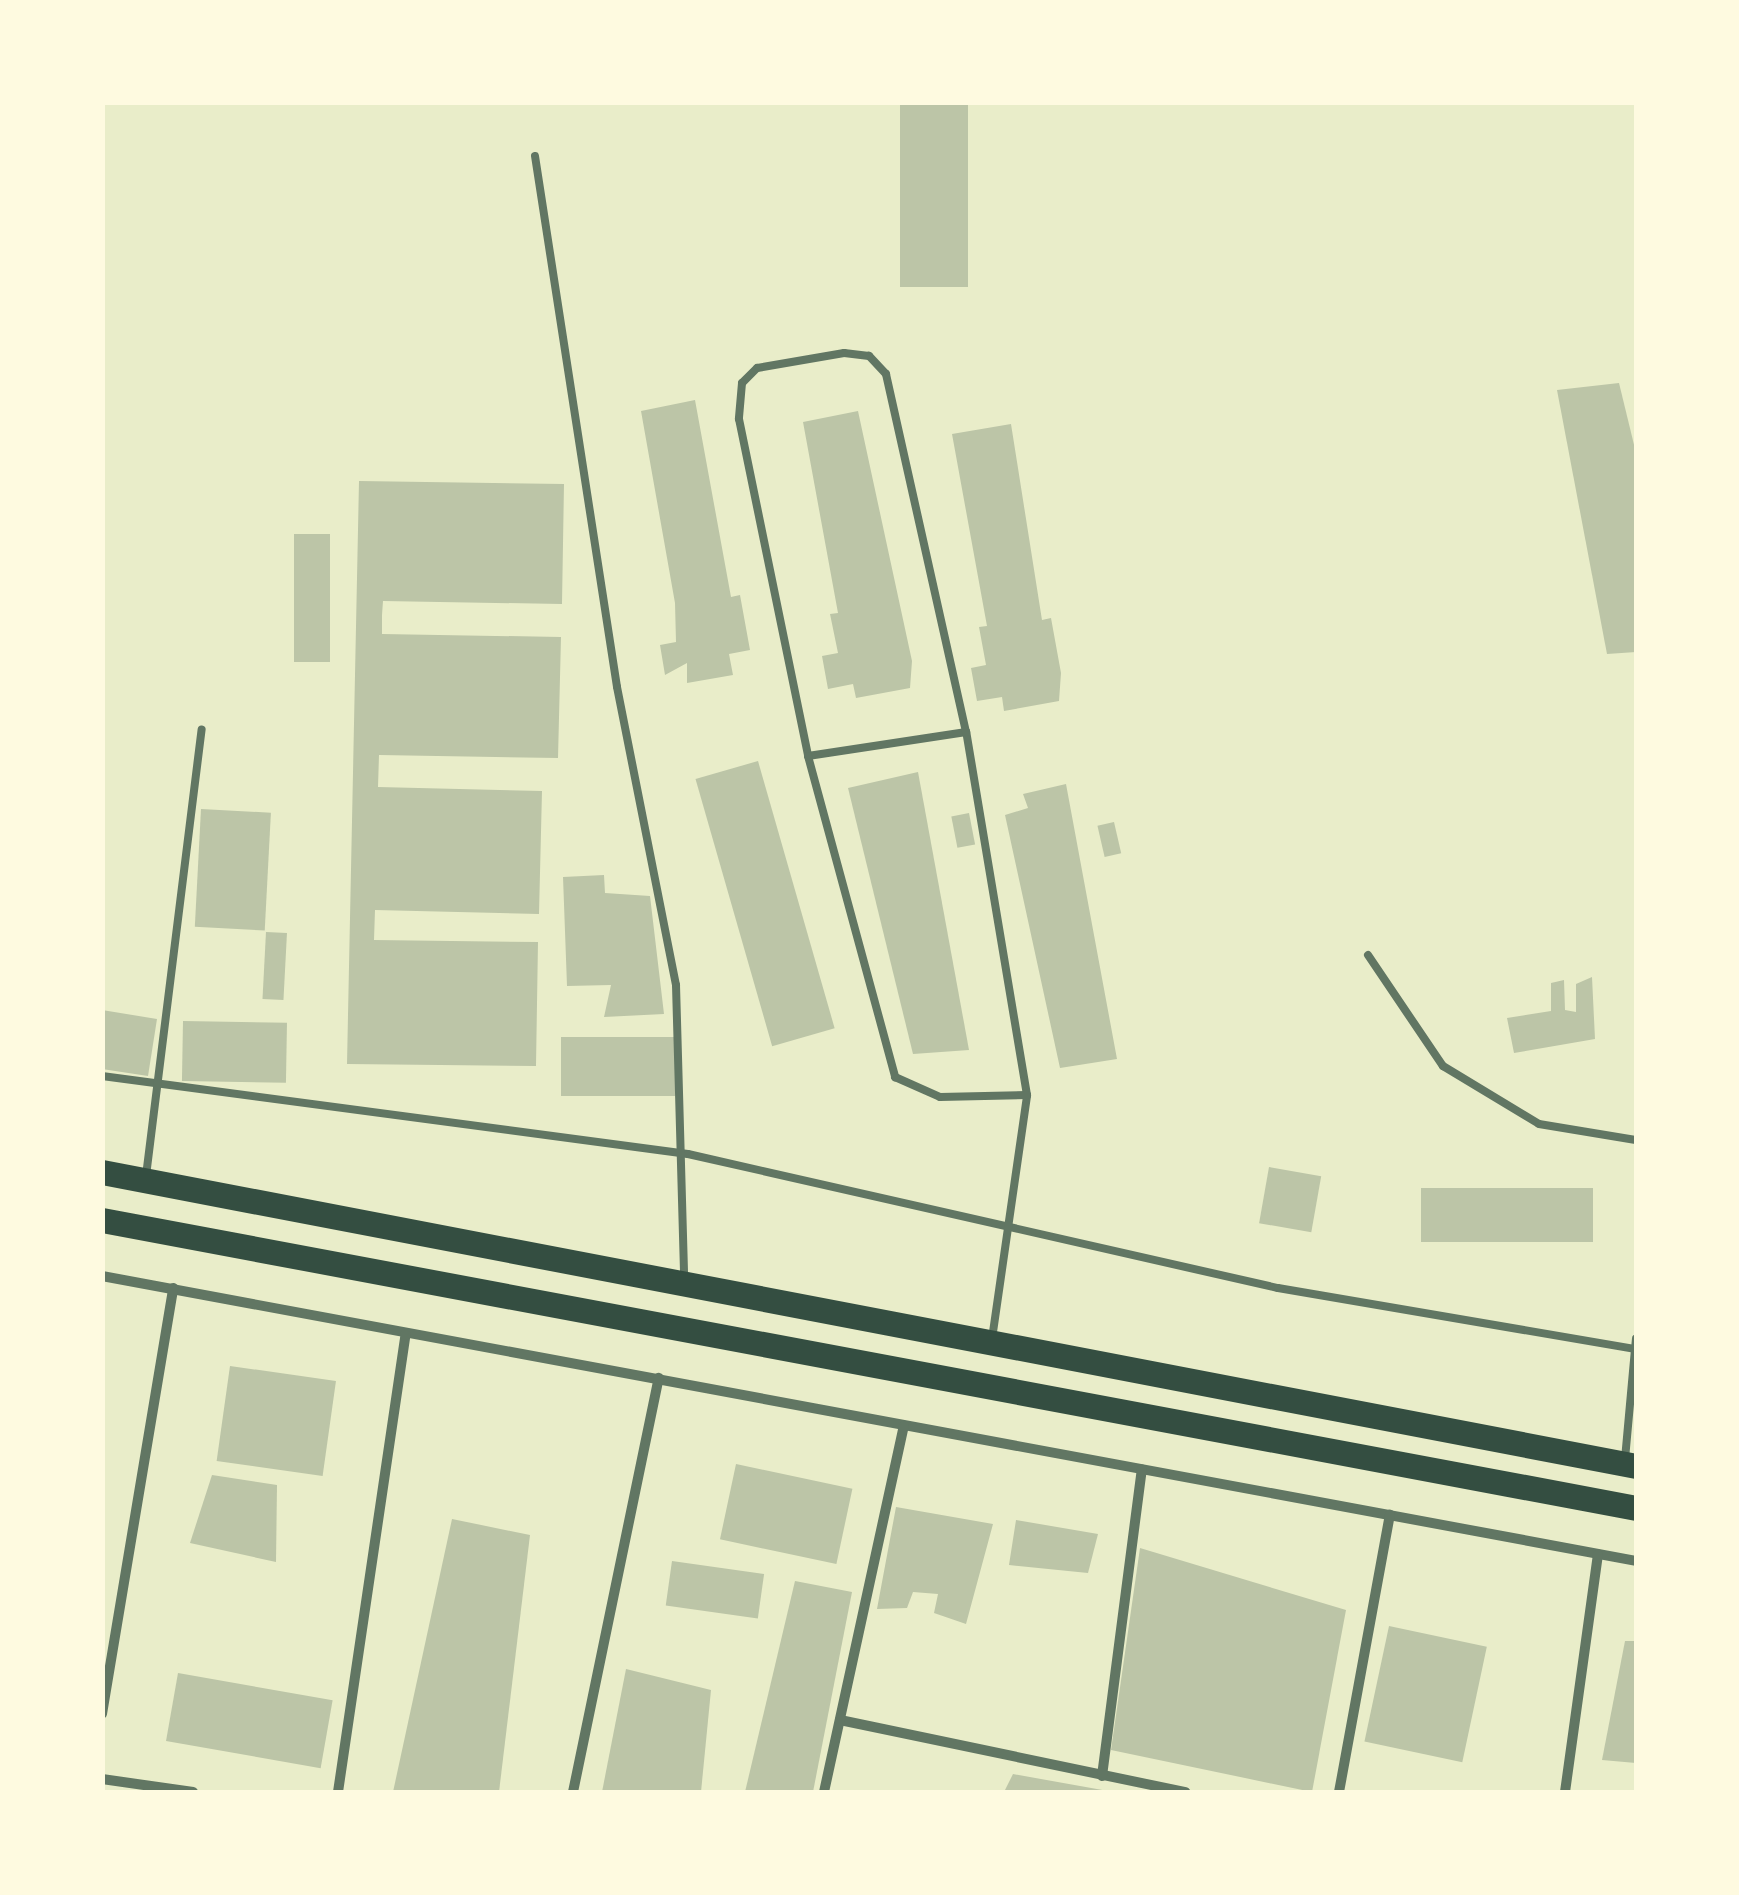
<!DOCTYPE html>
<style>
body{margin:0}
#map{position:relative;width:1739px;height:1895px;overflow:hidden;background:#e9edc9;font-family:"Zilla Slab",serif}
div>[style]{position:absolute}
.building>*{inset:0;background:#bcc5a7;transform-origin:0 0}
.service>*{height:8px;margin:-4px;padding:0 4px;transform-origin:4px;border-radius:4px;background:#617663}
.minor>*{height:10px;margin:-5px;padding:0 5px;transform-origin:5px;border-radius:5px;background:#617663}
.primary>*{height:25px;margin:-12.5px;padding:0 12.5px;transform-origin:12.5px;border-radius:12.5px;background:#344e41}
span{translate:-50% -50%;white-space:nowrap;text-align:center;line-height:1.15;-webkit-text-stroke:10px #fefae0;paint-order:stroke}
.frame{position:absolute;inset:0;border:105px solid #fefae0;pointer-events:none}
</style>
<div id="map">
<div class="building">
<i style="left:900px;top:102px;width:68px;height:185px"></i>
<i style="clip-path:polygon(1619px 383px,1636px 453px,1636px 652px,1607px 654px,1557px 390px)"></i>
<i style="clip-path:polygon(695px 400px,731px 597px,740px 595px,750px 650px,729px 654px,733px 675px,687px 683px,687px 663px,665px 675px,660px 645px,676px 642px,675px 603px,641px 411px)"></i>
<i style="clip-path:polygon(858px 411px,912px 661px,910px 688px,856px 698px,853px 684px,828px 689px,822px 656px,838px 653px,830px 614px,838px 613px,803px 422px)"></i>
<i style="clip-path:polygon(1011px 424px,1042px 620px,1051px 618px,1061px 673px,1059px 701px,1004px 711px,1002px 697px,977px 701px,971px 668px,986px 665px,979px 627px,987px 626px,952px 434px)"></i>
<i style="clip-path:polygon(359px 481px,564px 484px,562px 604px,383px 601px,382px 615px,382px 634px,561px 637px,558px 758px,379px 755px,378px 787px,542px 791px,539px 914px,375px 910px,374px 940px,538px 942px,536px 1066px,347px 1064px)"></i>
<i style="left:294px;top:534px;width:36px;height:128px"></i>
<i style="left:758px;top:761px;width:278px;height:65px;rotate:74deg"></i>
<i style="clip-path:polygon(918px 772px,969px 1050px,913px 1054px,848px 788px)"></i>
<i style="clip-path:polygon(1066px 784px,1117px 1059px,1060px 1068px,1005px 815px,1028px 808px,1023px 794px)"></i>
<i style="left:201px;top:809px;width:70px;height:118px;rotate:3deg"></i>
<i style="left:969px;top:813px;width:32px;height:18px;rotate:79deg"></i>
<i style="left:1114px;top:822px;width:32px;height:17px;rotate:77deg"></i>
<i style="clip-path:polygon(604px 875px,605px 893px,650px 896px,664px 1014px,604px 1017px,611px 985px,567px 986px,563px 877px)"></i>
<i style="left:266px;top:932px;width:21px;height:67px;rotate:3deg"></i>
<i style="clip-path:polygon(1592px 977px,1595px 1039px,1514px 1053px,1507px 1018px,1551px 1011px,1551px 983px,1564px 980px,1565px 1010px,1576px 1012px,1576px 984px)"></i>
<i style="clip-path:polygon(102px 1010px,157px 1019px,148px 1076px,102px 1069px)"></i>
<i style="left:183px;top:1021px;width:104px;height:60px;rotate:1deg"></i>
<i style="left:675px;top:1037px;width:59px;height:114px;rotate:90deg"></i>
<i style="left:1269px;top:1167px;width:53px;height:57px;rotate:10deg"></i>
<i style="left:1593px;top:1188px;width:54px;height:172px;rotate:90deg"></i>
<i style="left:230px;top:1366px;width:107px;height:96px;rotate:8deg"></i>
<i style="left:736px;top:1464px;width:119px;height:77px;rotate:12deg"></i>
<i style="clip-path:polygon(212px 1475px,277px 1485px,276px 1562px,190px 1543px)"></i>
<i style="clip-path:polygon(896px 1507px,993px 1524px,966px 1624px,934px 1613px,938px 1594px,913px 1592px,907px 1608px,877px 1609px)"></i>
<i style="clip-path:polygon(452px 1519px,530px 1535px,499px 1792px,393px 1792px)"></i>
<i style="clip-path:polygon(1016px 1520px,1098px 1534px,1088px 1573px,1009px 1565px)"></i>
<i style="clip-path:polygon(1140px 1548px,1346px 1610px,1312px 1792px,1111px 1750px)"></i>
<i style="left:672px;top:1561px;width:93px;height:45px;rotate:8deg"></i>
<i style="clip-path:polygon(795px 1581px,852px 1592px,813px 1792px,745px 1792px)"></i>
<i style="left:1389px;top:1626px;width:100px;height:118px;rotate:12deg"></i>
<i style="clip-path:polygon(1625px 1641px,1636px 1641px,1636px 1763px,1602px 1760px)"></i>
<i style="clip-path:polygon(626px 1669px,711px 1690px,701px 1792px,602px 1792px)"></i>
<i style="left:178px;top:1673px;width:157px;height:69px;rotate:10deg"></i>
<i style="clip-path:polygon(1013px 1774px,1108px 1791px,1108px 1792px,1004px 1792px)"></i>
</div>
<div class="service">
<i style="left:535px;top:156px;width:537px;rotate:81.22deg"></i>
<i style="left:617px;top:687px;width:304px;rotate:78.8deg"></i>
<i style="left:676px;top:985px;width:294px;rotate:88.4deg"></i>
<i style="left:808px;top:756px;width:160px;rotate:-8.6deg"></i>
<i style="left:1368px;top:955px;width:134px;rotate:56deg"></i>
<i style="left:1443px;top:1066px;width:112px;rotate:31.1deg"></i>
<i style="left:1539px;top:1124px;width:98px;rotate:9.4deg"></i>
<i style="left:102px;top:1076px;width:591px;rotate:7.58deg"></i>
<i style="left:688px;top:1154px;width:605px;rotate:12.8deg"></i>
<i style="left:1278px;top:1288px;width:363px;rotate:9.7deg"></i>
<i style="left:146px;top:1176px;width:450px;rotate:-82.9deg"></i>
<i style="left:992px;top:1339px;width:246px;rotate:-81.8deg"></i>
<i style="left:1027px;top:1095px;width:368px;rotate:-99.5deg"></i>
<i style="left:966px;top:732px;width:367px;rotate:-102.6deg"></i>
<i style="left:886px;top:374px;width:25px;rotate:-133deg"></i>
<i style="left:869px;top:356px;width:25px;rotate:-173deg"></i>
<i style="left:844px;top:353px;width:88px;rotate:170.2deg"></i>
<i style="left:757px;top:368px;width:21px;rotate:135deg"></i>
<i style="left:742px;top:383px;width:36px;rotate:95deg"></i>
<i style="left:739px;top:419px;width:344px;rotate:78.4deg"></i>
<i style="left:808px;top:756px;width:333px;rotate:74.8deg"></i>
<i style="left:895px;top:1077px;width:49px;rotate:24deg"></i>
<i style="left:940px;top:1097px;width:87px;rotate:-1.3deg"></i>
<i style="left:1625px;top:1459px;width:121px;rotate:-84.8deg"></i>
</div>
<div class="minor">
<i style="left:102px;top:1276px;width:1560px;rotate:10.52deg"></i>
<i style="left:102px;top:1714px;width:432px;rotate:-80.5deg"></i>
<i style="left:840px;top:1720px;width:353px;rotate:11.8deg"></i>
<i style="left:1102px;top:1776px;width:309px;rotate:-82.6deg"></i>
<i style="left:102px;top:1779px;width:92px;rotate:8.1deg"></i>
<i style="left:338px;top:1792px;width:463px;rotate:-81.6deg"></i>
<i style="left:573px;top:1792px;width:423px;rotate:-78.3deg"></i>
<i style="left:824px;top:1792px;width:375px;rotate:-77.7deg"></i>
<i style="left:1339px;top:1792px;width:282px;rotate:-79.6deg"></i>
<i style="left:1565px;top:1792px;width:240px;rotate:-82.1deg"></i>
</div>
<div class="primary">
<i style="left:102px;top:1172px;width:1562px;rotate:10.85deg"></i>
<i style="left:102px;top:1220px;width:1561px;rotate:10.63deg"></i>
</div>
<div class="frame"></div>
</div>
